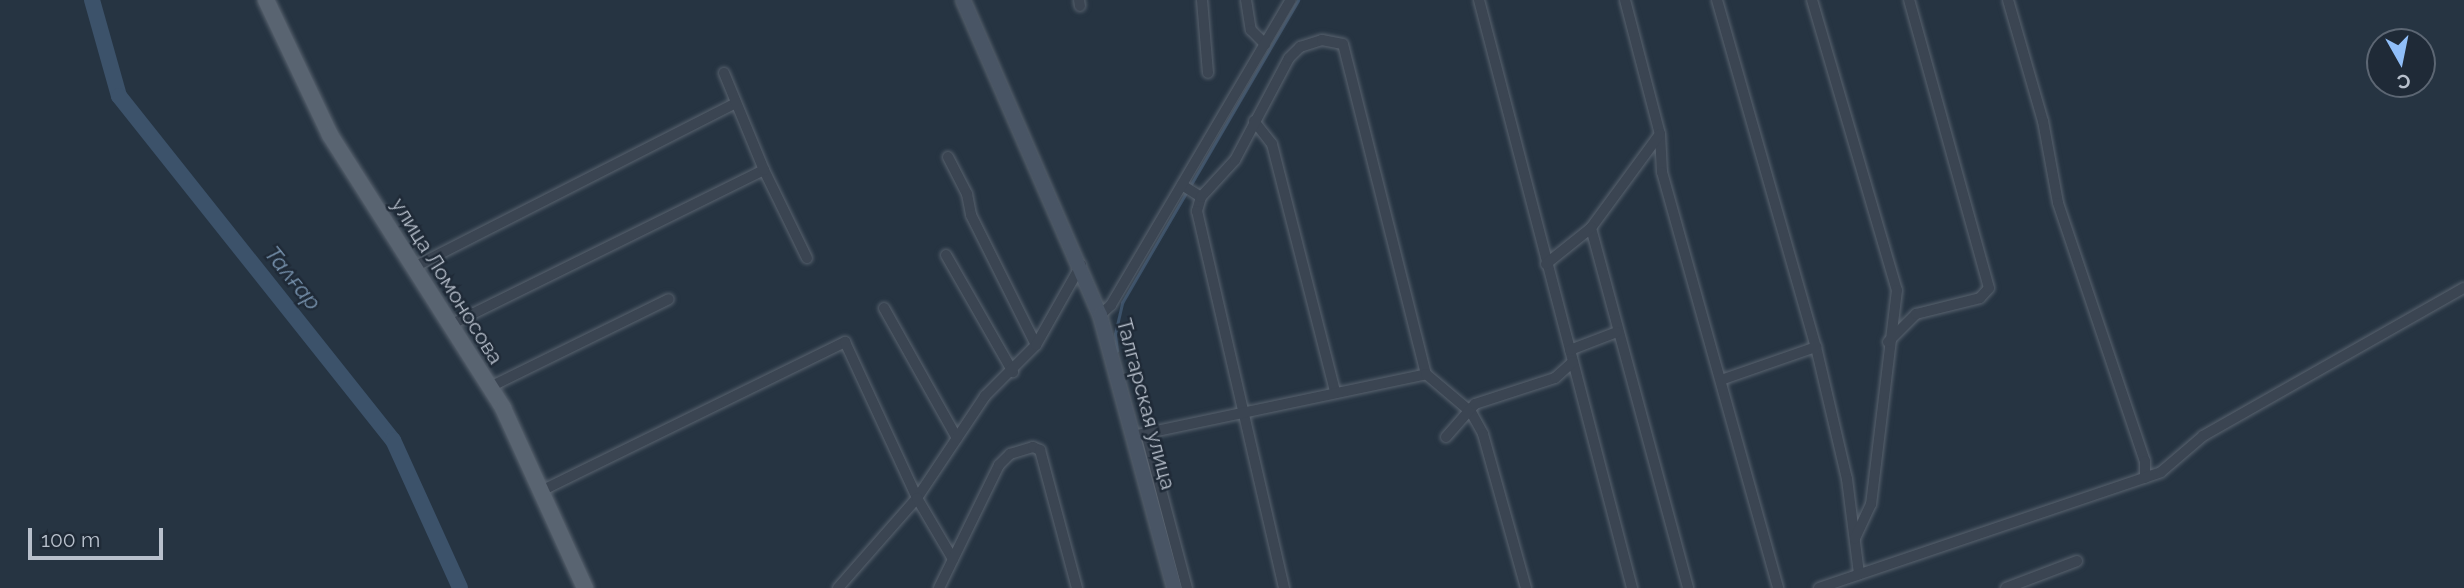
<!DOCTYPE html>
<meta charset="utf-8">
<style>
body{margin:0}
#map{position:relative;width:2464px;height:588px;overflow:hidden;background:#263442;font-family:Raleway,sans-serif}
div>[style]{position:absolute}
.stream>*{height:2.5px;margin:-1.25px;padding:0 1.25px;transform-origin:1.25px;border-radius:1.25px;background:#3c526a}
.river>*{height:16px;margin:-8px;padding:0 8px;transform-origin:8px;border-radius:8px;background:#3c526a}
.roads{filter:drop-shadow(0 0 2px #59636f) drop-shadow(0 0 2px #59636f)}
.street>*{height:10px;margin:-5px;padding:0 5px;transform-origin:5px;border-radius:5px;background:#3b4552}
.secondary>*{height:14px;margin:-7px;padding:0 7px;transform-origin:7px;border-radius:7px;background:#495565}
.primary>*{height:16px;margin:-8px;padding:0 8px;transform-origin:8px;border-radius:8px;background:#596471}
span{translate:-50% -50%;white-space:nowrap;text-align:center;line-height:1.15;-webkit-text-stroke:5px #1f2a37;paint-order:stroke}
.street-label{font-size:21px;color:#b8c0cc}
.water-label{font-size:23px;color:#7893ae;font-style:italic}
.north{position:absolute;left:2366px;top:28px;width:70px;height:70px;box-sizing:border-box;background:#1f2a37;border:2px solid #5c6673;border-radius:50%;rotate:171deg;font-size:19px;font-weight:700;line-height:28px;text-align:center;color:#b8c0cc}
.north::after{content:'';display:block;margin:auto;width:24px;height:32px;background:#90bef8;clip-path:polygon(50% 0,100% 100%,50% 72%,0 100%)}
.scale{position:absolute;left:28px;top:528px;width:135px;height:32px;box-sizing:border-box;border:4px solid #b8c0cc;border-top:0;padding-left:9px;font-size:21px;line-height:24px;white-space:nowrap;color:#b8c0cc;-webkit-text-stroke:5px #1f2a37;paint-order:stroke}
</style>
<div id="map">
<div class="stream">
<i style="left:1117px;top:351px;width:17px;rotate:-97deg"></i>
<i style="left:1115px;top:334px;width:32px;rotate:-77deg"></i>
<i style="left:1122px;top:303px;width:350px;rotate:-59.8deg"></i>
</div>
<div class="river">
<i style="left:92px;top:0;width:100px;rotate:74.3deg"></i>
<i style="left:119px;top:96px;width:440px;rotate:51.5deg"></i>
<i style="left:393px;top:440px;width:162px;rotate:65.6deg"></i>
</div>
<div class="roads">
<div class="street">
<i style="left:1079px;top:0;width:6px;rotate:81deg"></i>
<i style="left:1202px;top:0;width:73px;rotate:85.3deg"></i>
<i style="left:1246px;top:0;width:30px;rotate:81deg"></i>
<i style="left:1251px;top:30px;width:20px;rotate:45deg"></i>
<i style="left:1479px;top:0;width:608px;rotate:75.41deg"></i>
<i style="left:1625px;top:0;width:138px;rotate:75.4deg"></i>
<i style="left:1660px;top:134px;width:38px;rotate:87deg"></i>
<i style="left:1662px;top:172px;width:432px;rotate:74.4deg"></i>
<i style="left:1717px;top:0;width:361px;rotate:74.1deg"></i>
<i style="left:1816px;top:347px;width:136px;rotate:76.8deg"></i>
<i style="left:1847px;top:479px;width:96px;rotate:82.8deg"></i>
<i style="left:1812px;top:0;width:302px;rotate:73.7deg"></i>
<i style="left:1897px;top:290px;width:216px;rotate:96.9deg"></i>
<i style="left:1871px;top:504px;width:38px;rotate:115deg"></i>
<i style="left:2008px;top:0;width:126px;rotate:73.9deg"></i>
<i style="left:2043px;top:121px;width:83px;rotate:79.6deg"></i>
<i style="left:2058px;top:203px;width:272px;rotate:71.4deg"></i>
<i style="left:2145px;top:461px;width:17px;rotate:90deg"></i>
<i style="left:1254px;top:121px;width:29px;rotate:52deg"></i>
<i style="left:1272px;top:144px;width:256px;rotate:75.7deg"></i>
<i style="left:1660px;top:134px;width:117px;rotate:126.3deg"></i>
<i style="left:1591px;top:228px;width:373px;rotate:74.9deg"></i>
<i style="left:948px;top:157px;width:42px;rotate:62.8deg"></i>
<i style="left:967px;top:194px;width:21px;rotate:79deg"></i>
<i style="left:971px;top:215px;width:145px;rotate:63.4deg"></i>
<i style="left:764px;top:170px;width:98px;rotate:64deg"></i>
<i style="left:1182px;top:185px;width:22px;rotate:32deg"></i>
<i style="left:1201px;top:197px;width:15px;rotate:106deg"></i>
<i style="left:1197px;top:211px;width:387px;rotate:77deg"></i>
<i style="left:1201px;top:197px;width:50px;rotate:-47.4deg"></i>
<i style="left:1235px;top:160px;width:115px;rotate:-62.1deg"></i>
<i style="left:1289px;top:58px;width:16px;rotate:-45deg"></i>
<i style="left:1300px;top:47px;width:23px;rotate:-18deg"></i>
<i style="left:1322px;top:40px;width:21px;rotate:11deg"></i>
<i style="left:1343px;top:44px;width:340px;rotate:75.9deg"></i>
<i style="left:946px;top:255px;width:135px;rotate:60.2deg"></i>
<i style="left:1546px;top:264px;width:58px;rotate:-38.7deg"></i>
<i style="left:414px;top:267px;width:361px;rotate:-27deg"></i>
<i style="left:884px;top:308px;width:149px;rotate:60.7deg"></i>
<i style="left:1100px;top:315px;width:15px;rotate:-42deg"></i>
<i style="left:1111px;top:305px;width:354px;rotate:-59.5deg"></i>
<i style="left:450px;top:325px;width:350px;rotate:-26.3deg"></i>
<i style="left:764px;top:170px;width:105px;rotate:-112.4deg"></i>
<i style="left:1888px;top:342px;width:40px;rotate:-45deg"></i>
<i style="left:1916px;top:314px;width:66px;rotate:-14deg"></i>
<i style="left:1980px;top:298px;width:13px;rotate:-48deg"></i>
<i style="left:1989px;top:288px;width:299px;rotate:-105.5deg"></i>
<i style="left:1570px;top:350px;width:50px;rotate:-21deg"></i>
<i style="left:1721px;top:380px;width:101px;rotate:-19.2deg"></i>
<i style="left:490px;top:387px;width:199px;rotate:-26.2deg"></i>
<i style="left:1146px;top:433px;width:160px;rotate:75.2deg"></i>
<i style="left:1133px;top:436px;width:299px;rotate:-11.9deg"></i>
<i style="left:1426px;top:374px;width:59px;rotate:40.2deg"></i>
<i style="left:1471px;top:412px;width:25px;rotate:61deg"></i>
<i style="left:1483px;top:434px;width:160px;rotate:74.4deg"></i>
<i style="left:1446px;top:437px;width:44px;rotate:-48.7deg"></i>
<i style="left:1475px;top:404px;width:84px;rotate:-18deg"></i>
<i style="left:1555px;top:378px;width:24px;rotate:-42deg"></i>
<i style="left:541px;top:491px;width:339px;rotate:-26.1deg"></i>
<i style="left:845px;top:342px;width:172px;rotate:65.2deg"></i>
<i style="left:917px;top:498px;width:123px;rotate:-56.3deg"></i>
<i style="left:985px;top:396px;width:72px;rotate:-45deg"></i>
<i style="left:1036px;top:345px;width:92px;rotate:-60.6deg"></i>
<i style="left:838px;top:588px;width:120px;rotate:-48.7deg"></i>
<i style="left:917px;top:498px;width:71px;rotate:59.5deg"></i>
<i style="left:939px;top:588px;width:137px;rotate:-64deg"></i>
<i style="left:999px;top:465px;width:16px;rotate:-45deg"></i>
<i style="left:1010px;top:454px;width:24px;rotate:-17deg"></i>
<i style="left:1033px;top:447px;width:8px;rotate:23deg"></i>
<i style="left:1040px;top:450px;width:143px;rotate:75deg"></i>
<i style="left:1819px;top:588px;width:361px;rotate:-18.7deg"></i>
<i style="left:2161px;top:472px;width:55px;rotate:-40.6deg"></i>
<i style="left:2203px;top:436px;width:300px;rotate:-29.6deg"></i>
<i style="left:2006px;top:588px;width:76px;rotate:-20.8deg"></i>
</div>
<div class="secondary">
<i style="left:963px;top:0;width:344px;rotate:66.5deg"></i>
<i style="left:1100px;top:315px;width:283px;rotate:74.8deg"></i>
</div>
<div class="primary">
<i style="left:266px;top:0;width:149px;rotate:64.6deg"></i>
<i style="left:330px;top:135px;width:323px;rotate:57.6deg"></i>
<i style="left:503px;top:408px;width:198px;rotate:65.5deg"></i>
</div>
</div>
<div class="street-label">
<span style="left:447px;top:281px;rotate:58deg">улица Ломоносова</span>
<span style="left:1146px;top:404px;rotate:75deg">Талгарская улица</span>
</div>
<div class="water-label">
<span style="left:293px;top:278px;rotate:51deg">Талғар</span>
</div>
<div class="north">С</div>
<div class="scale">100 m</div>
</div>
